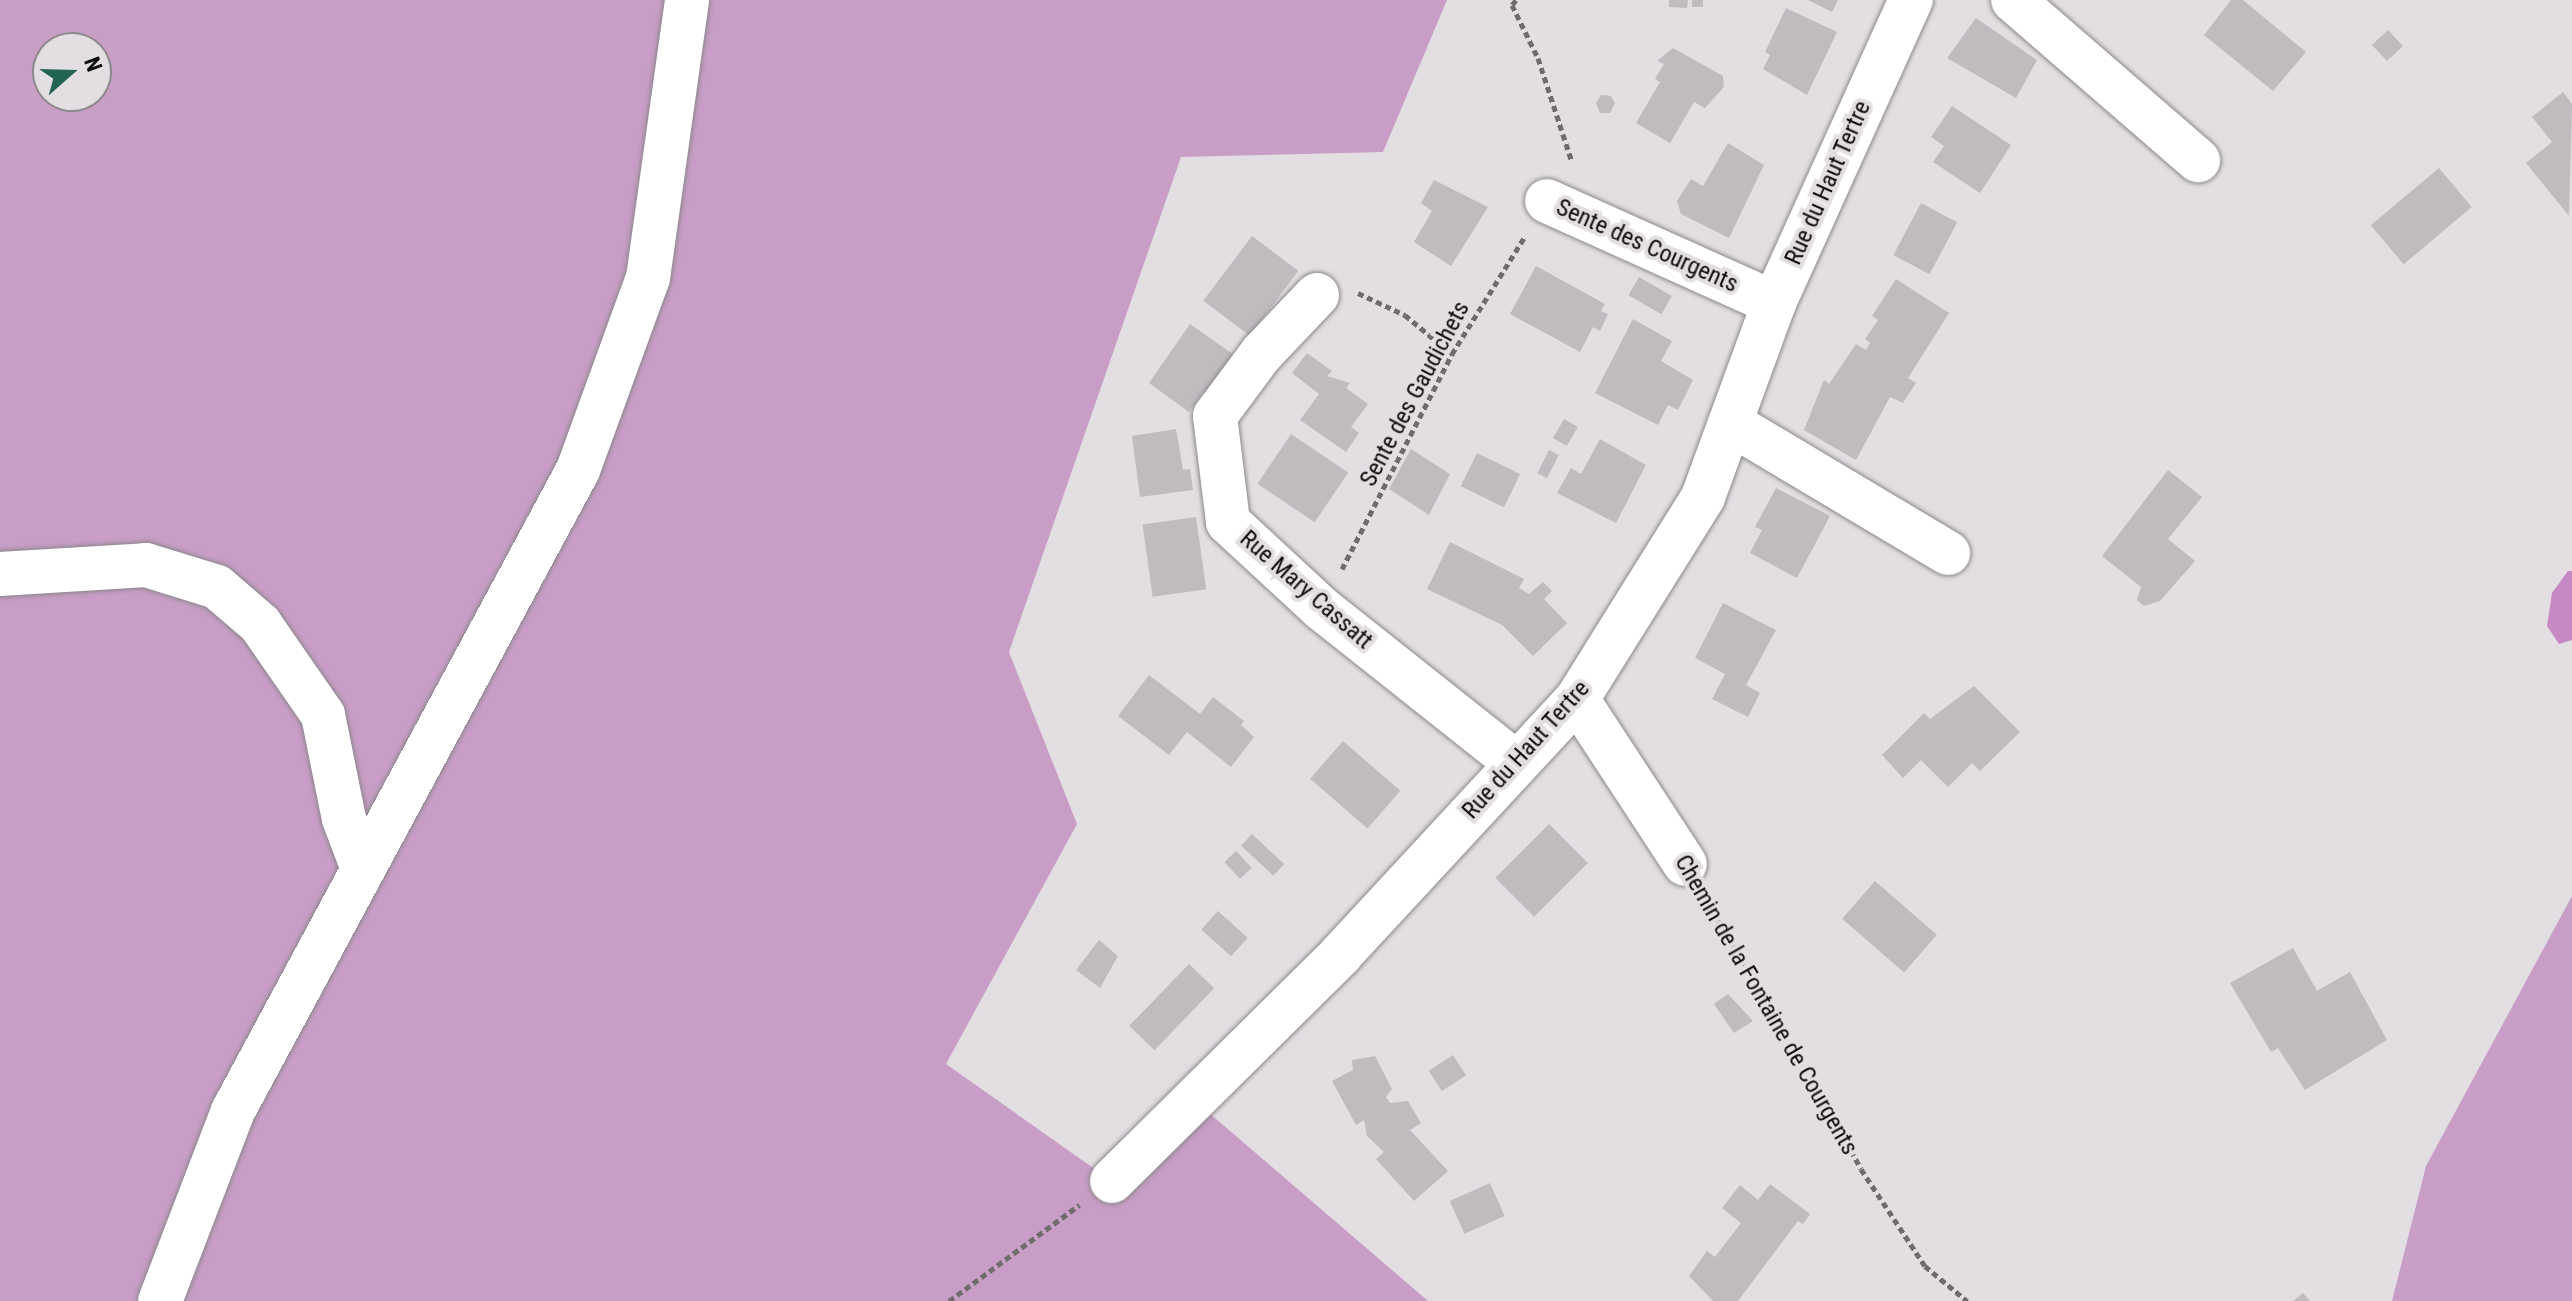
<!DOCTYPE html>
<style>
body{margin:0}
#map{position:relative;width:2572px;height:1301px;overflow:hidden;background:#e3dee2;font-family:"Roboto Condensed",sans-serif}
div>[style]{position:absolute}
.green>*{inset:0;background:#c89dc6}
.water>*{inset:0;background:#c788c6}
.building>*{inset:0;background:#bfbbbf;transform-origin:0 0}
.path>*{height:5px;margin-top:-2.5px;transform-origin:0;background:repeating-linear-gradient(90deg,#6e6c6e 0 6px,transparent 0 10px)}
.roads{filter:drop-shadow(0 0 2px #8b888b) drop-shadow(0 0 2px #8b888b)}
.minor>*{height:44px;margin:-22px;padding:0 22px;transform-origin:22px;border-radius:22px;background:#fff}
span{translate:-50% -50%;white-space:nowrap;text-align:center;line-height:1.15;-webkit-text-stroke:8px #e3dee2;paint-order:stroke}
.street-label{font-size:24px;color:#0d0c0d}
.north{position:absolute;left:32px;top:32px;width:80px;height:80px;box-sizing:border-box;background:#e3dee2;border:2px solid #8d8a8d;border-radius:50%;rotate:70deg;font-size:22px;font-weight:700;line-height:32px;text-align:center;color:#0d0c0d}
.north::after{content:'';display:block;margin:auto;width:28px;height:36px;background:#246452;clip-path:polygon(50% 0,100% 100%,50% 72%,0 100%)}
</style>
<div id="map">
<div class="green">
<i style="clip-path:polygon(evenodd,0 0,1447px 0,1383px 152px,1181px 157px,1009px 652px,1077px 824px,946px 1064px,1106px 1177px,1194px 1100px,1428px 1301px,0 1301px,0 0,48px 48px,96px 48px,96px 96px,48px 96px,48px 48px)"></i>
<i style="clip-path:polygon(2572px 896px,2572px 1301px,2392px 1301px,2426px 1166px)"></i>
</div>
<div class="water">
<i style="clip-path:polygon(2568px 571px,2572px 571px,2572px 640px,2559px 644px,2547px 626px,2552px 593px)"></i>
</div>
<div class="building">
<i style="clip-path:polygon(1669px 0,1688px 0,1687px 8px,1669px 7px)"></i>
<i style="left:1692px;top:0;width:11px;height:7px"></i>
<i style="clip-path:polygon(1808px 0,1838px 0,1832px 12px)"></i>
<i style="clip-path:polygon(2231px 0,2243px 0,2306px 52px,2273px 91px,2204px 35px)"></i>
<i style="clip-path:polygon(1786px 8px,1837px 32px,1807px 95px,1763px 69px,1770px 55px,1765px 52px)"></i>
<i style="clip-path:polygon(1976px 18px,2037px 60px,2016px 98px,1947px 58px)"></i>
<i style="left:2388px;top:30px;width:22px;height:22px;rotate:47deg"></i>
<i style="clip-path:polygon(1673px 48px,1723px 76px,1724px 87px,1705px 108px,1694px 102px,1670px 143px,1636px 123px,1660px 82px,1655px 79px,1664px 64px,1657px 61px)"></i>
<i style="clip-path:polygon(2563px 92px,2572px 104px,2569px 216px,2526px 163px,2552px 142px,2532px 117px)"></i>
<i style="clip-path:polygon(1601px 95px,1611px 96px,1615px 103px,1610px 113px,1600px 113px,1596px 103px)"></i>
<i style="clip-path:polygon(1952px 106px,2011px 145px,1980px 193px,1933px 162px,1944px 146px,1931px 137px)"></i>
<i style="clip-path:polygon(1728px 143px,1764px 165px,1729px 238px,1681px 214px,1677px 201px,1691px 179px,1703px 186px)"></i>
<i style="left:2439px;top:168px;width:51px;height:89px;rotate:50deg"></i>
<i style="clip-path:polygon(1434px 180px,1488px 207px,1451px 266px,1414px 242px,1432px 211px,1421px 203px)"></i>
<i style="left:1921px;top:203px;width:41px;height:59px;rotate:28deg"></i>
<i style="left:1252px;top:236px;width:58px;height:81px;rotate:37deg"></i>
<i style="clip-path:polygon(1536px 266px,1605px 304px,1601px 311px,1608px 314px,1600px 331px,1593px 327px,1580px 352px,1510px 314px)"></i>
<i style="left:1639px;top:277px;width:38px;height:21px;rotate:30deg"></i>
<i style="clip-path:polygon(1896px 279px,1949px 313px,1908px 378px,1916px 383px,1903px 403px,1890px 397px,1856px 460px,1804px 430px,1824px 380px,1829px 384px,1856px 344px,1866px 350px,1870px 343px,1865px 339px,1878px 320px,1872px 316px)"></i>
<i style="clip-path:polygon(1633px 319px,1672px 341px,1661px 361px,1693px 380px,1678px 410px,1668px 405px,1658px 425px,1595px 393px)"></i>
<i style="clip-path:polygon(1190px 324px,1237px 357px,1209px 396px,1203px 392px,1189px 412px,1149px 383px)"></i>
<i style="clip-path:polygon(1307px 353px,1332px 371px,1327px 376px,1350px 383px,1346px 388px,1368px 404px,1351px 427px,1359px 433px,1346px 452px,1300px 420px,1319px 394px,1292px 373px)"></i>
<i style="left:1564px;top:419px;width:16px;height:22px;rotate:30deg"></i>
<i style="clip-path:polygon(1176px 429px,1183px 470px,1190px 469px,1193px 490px,1140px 497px,1132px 436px)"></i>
<i style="left:1291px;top:434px;width:69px;height:60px;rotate:34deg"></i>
<i style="clip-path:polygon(1600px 439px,1646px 465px,1616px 523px,1557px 493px,1571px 468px,1581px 474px)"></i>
<i style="clip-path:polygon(1411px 449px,1450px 474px,1429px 515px,1389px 489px)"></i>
<i style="left:1549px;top:450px;width:11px;height:26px;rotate:27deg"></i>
<i style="left:1477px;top:453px;width:48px;height:37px;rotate:26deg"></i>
<i style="clip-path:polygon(2168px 470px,2202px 497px,2168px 539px,2195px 561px,2160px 601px,2144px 606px,2137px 600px,2141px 587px,2102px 556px)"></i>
<i style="clip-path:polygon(1776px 488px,1830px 516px,1797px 578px,1750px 553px,1762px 530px,1755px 527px)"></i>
<i style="left:1196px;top:517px;width:73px;height:54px;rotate:82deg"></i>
<i style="clip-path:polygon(1450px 542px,1524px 579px,1519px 588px,1529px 594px,1543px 582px,1552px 591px,1544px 599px,1567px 623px,1533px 656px,1502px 625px,1427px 589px)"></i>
<i style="clip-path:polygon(1723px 603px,1776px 630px,1746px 685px,1760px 693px,1748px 717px,1712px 699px,1725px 674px,1695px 658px)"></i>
<i style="clip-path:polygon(1149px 675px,1200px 714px,1213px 697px,1244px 721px,1241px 725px,1254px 737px,1231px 767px,1187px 732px,1169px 755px,1118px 716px)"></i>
<i style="clip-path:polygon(1974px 686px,2020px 732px,1980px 771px,1972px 763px,1948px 787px,1921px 760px,1903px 778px,1882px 755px,1924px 713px,1930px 719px)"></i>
<i style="left:1343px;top:741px;width:76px;height:50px;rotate:41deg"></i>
<i style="left:1549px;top:824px;width:55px;height:76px;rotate:45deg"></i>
<i style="left:1252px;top:834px;width:44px;height:16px;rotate:43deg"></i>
<i style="left:1236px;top:851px;width:23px;height:16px;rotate:47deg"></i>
<i style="left:1875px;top:881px;width:82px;height:50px;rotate:41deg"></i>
<i style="left:1218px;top:911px;width:40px;height:25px;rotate:42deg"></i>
<i style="clip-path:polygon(1099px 940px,1118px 956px,1100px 988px,1076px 970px)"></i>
<i style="clip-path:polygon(2293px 948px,2317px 991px,2350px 972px,2387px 1040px,2305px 1090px,2278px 1048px,2271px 1052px,2230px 983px)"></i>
<i style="left:1189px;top:964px;width:35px;height:86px;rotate:44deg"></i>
<i style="clip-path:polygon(1728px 994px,1753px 1021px,1734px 1033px,1714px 1004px)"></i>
<i style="left:1453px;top:1055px;width:24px;height:29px;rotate:57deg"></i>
<i style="clip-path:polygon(1375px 1056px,1392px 1089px,1386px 1097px,1390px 1103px,1408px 1101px,1421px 1123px,1410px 1130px,1448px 1171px,1414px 1201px,1376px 1159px,1384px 1152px,1367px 1136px,1364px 1120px,1356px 1125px,1332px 1081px,1353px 1070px,1352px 1060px)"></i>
<i style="left:1490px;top:1183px;width:36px;height:44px;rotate:66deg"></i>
<i style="clip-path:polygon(1770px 1184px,1810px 1214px,1803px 1224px,1798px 1221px,1738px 1301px,1713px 1301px,1689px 1276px,1707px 1251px,1715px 1257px,1741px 1223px,1722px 1208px,1740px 1185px,1758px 1200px)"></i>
<i style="clip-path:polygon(2303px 1293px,2310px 1301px,2293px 1301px)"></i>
</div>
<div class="path">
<i style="left:1516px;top:0;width:6px;rotate:129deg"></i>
<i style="left:1512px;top:5px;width:59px;rotate:63.9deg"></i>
<i style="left:1538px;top:58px;width:109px;rotate:71.9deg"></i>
<i style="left:1358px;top:293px;width:52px;rotate:25.1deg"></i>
<i style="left:1405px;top:315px;width:61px;rotate:39.7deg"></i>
<i style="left:1342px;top:569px;width:242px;rotate:-62.9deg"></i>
<i style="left:1452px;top:354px;width:137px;rotate:-58.2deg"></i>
<i style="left:1706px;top:899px;width:311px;rotate:60.1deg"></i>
<i style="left:1861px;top:1169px;width:116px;rotate:56.6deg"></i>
<i style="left:1925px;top:1266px;width:55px;rotate:39.8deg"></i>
<i style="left:949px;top:1301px;width:162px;rotate:-36.4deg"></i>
</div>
<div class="roads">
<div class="minor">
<i style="left:2013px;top:0;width:245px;rotate:40.9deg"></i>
<i style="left:1547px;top:201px;width:249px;rotate:24.2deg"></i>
<i style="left:1317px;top:295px;width:81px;rotate:133.5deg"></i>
<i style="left:1261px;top:354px;width:77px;rotate:126.6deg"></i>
<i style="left:1215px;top:416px;width:107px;rotate:83deg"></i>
<i style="left:1228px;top:522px;width:128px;rotate:42.8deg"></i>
<i style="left:1322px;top:609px;width:248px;rotate:38.4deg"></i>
<i style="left:1730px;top:423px;width:254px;rotate:30.8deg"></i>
<i style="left:0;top:574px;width:146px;rotate:-3.5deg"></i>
<i style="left:146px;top:565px;width:74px;rotate:17.2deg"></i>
<i style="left:217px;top:587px;width:57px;rotate:40.7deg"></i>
<i style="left:260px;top:624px;width:111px;rotate:55.3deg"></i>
<i style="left:323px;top:715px;width:106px;rotate:78.6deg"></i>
<i style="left:344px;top:819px;width:53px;rotate:69.2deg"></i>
<i style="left:1577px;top:699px;width:197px;rotate:56.8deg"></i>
<i style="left:1112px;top:1181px;width:322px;rotate:-44.7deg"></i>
<i style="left:1341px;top:954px;width:347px;rotate:-47.2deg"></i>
<i style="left:1577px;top:699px;width:238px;rotate:-58deg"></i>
<i style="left:1703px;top:497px;width:207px;rotate:-69.9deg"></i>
<i style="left:1774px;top:303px;width:333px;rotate:-65.7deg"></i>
<i style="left:160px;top:1301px;width:204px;rotate:-69deg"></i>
<i style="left:233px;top:1111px;width:728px;rotate:-61.71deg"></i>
<i style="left:578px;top:470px;width:204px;rotate:-70deg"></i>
<i style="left:648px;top:278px;width:281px;rotate:-82deg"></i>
</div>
</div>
<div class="street-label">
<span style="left:1828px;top:183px;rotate:-66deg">Rue du Haut Tertre</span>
<span style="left:1647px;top:246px;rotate:24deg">Sente des Courgents</span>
<span style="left:1415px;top:394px;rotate:-62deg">Sente des Gaudichets</span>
<span style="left:1306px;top:590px;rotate:41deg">Rue Mary Cassatt</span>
<span style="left:1526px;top:750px;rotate:-48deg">Rue du Haut Tertre</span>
<span style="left:1766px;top:1005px;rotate:60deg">Chemin de la Fontaine de Courgents</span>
</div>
<div class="north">N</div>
</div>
